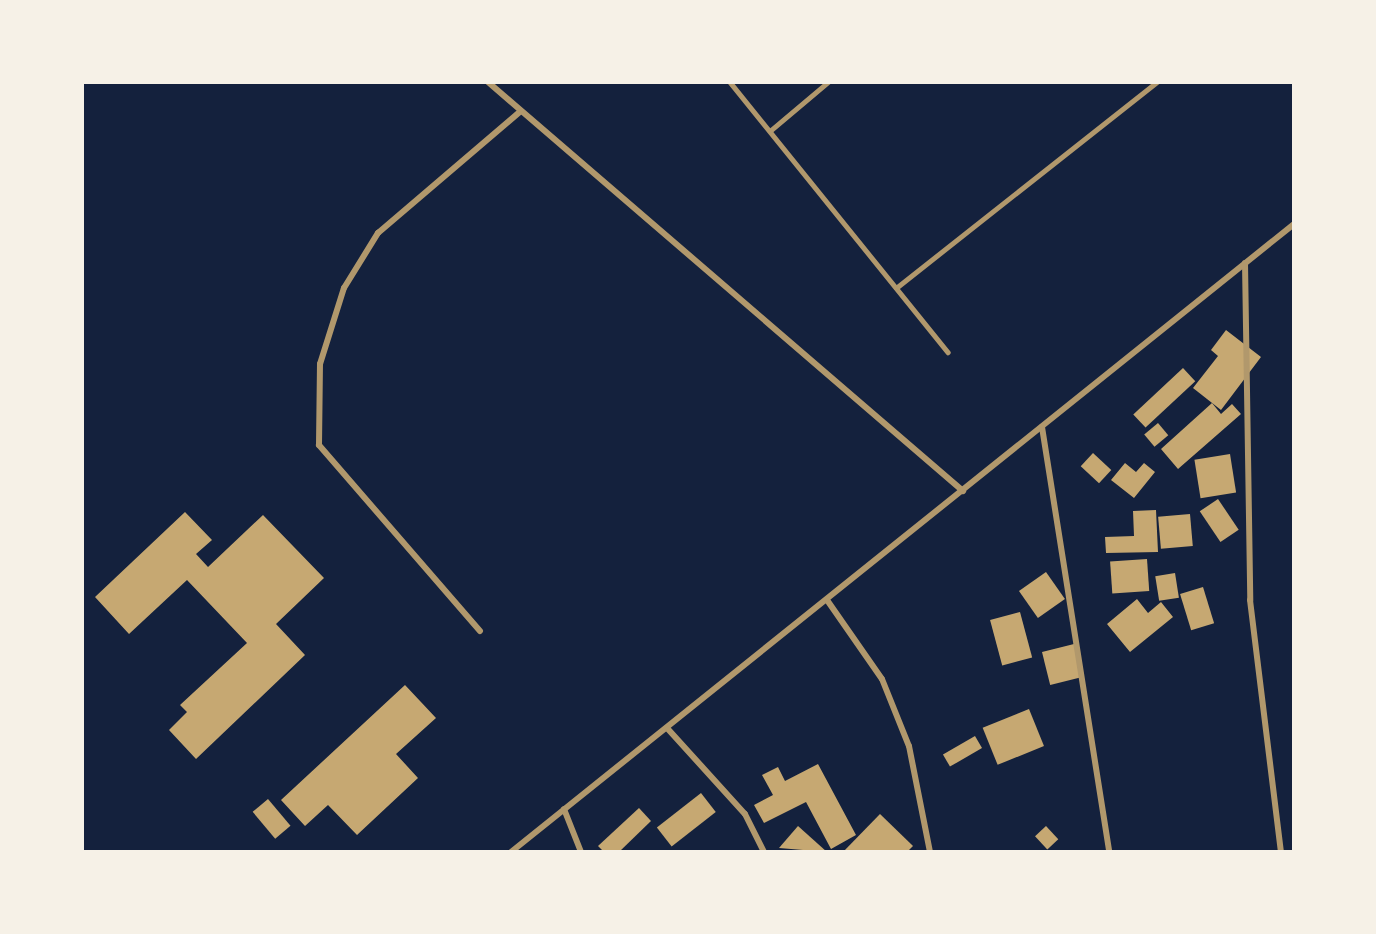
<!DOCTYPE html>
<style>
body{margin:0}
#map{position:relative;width:1376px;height:934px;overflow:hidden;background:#14213d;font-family:"Roboto Serif",serif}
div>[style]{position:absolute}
.building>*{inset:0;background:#c6a872;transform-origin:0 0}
.service>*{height:4.5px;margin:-2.25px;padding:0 2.25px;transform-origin:2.25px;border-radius:2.25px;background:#b1986c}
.minor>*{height:6px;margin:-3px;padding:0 3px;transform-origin:3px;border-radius:3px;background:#b1986c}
span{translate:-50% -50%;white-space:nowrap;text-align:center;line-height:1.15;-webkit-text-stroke:6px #f6f1e7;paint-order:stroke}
.frame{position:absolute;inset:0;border:84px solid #f6f1e7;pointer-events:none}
</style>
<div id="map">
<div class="building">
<i style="clip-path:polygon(1226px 330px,1261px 357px,1221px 410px,1193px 388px,1218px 356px,1211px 350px)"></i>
<i style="left:1183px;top:368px;width:18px;height:68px;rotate:47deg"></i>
<i style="clip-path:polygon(1212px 403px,1221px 414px,1232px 404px,1241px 414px,1178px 469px,1161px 449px)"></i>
<i style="left:1158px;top:423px;width:16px;height:18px;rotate:50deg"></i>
<i style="left:1093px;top:453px;width:25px;height:18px;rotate:43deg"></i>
<i style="left:1230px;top:454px;width:39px;height:36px;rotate:81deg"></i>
<i style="clip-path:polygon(1125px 463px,1136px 472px,1144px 463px,1155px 472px,1134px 498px,1111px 480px)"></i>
<i style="left:1218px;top:499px;width:37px;height:22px;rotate:56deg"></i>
<i style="clip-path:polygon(1156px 510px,1158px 552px,1106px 553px,1105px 537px,1134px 536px,1133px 511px)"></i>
<i style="clip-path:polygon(185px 512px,212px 540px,196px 554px,208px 567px,263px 515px,324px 578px,276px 624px,305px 655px,196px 759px,169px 730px,187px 712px,180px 705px,247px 643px,187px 580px,129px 634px,95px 597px)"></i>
<i style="left:1190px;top:514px;width:32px;height:32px;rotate:85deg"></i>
<i style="left:1147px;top:559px;width:32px;height:37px;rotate:86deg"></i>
<i style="left:1046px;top:572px;width:33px;height:33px;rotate:55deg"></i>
<i style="left:1175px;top:573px;width:25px;height:20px;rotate:81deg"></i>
<i style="left:1203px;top:587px;width:38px;height:24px;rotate:73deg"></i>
<i style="clip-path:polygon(1137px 599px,1148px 613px,1161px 602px,1173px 617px,1130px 652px,1107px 624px)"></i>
<i style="left:1020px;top:612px;width:47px;height:31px;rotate:75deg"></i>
<i style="left:1074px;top:644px;width:34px;height:33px;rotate:76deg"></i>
<i style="clip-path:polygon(405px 685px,436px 718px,396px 754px,418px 778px,357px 835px,328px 805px,305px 826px,281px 800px)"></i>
<i style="left:1029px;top:709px;width:40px;height:50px;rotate:68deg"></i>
<i style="left:975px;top:736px;width:14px;height:37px;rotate:60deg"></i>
<i style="clip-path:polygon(818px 764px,856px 835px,831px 849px,806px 802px,764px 823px,754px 805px,773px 795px,762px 775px,778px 767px,785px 781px)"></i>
<i style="left:701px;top:793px;width:24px;height:56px;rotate:52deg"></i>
<i style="left:268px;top:799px;width:35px;height:20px;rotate:50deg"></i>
<i style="clip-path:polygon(639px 808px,651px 821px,619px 852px,604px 852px,598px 846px)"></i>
<i style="clip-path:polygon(880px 814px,913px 846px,907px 852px,843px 852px)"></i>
<i style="clip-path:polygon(798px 826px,827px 852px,779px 848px)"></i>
<i style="left:1046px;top:826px;width:18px;height:15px;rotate:47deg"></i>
</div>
<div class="service">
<i style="left:730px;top:82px;width:347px;rotate:51.1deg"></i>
<i style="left:770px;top:131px;width:76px;rotate:-40.2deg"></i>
<i style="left:896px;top:288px;width:333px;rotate:-38.3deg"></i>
</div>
<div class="minor">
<i style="left:488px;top:82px;width:627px;rotate:40.73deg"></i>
<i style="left:1245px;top:263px;width:337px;rotate:89.1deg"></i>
<i style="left:1250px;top:600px;width:254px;rotate:83deg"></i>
<i style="left:1042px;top:427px;width:430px;rotate:81deg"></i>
<i style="left:827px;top:600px;width:96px;rotate:55.2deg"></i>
<i style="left:882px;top:679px;width:72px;rotate:68.1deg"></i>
<i style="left:909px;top:746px;width:108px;rotate:78.8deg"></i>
<i style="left:480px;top:631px;width:246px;rotate:-130.9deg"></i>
<i style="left:319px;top:445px;width:81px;rotate:-89.3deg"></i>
<i style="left:320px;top:364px;width:80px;rotate:-72.5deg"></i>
<i style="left:344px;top:288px;width:65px;rotate:-58.3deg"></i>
<i style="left:378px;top:233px;width:188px;rotate:-40.5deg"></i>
<i style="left:667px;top:728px;width:116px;rotate:47.8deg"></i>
<i style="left:745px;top:814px;width:42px;rotate:63.4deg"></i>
<i style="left:564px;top:809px;width:46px;rotate:68.4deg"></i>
<i style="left:511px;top:852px;width:1004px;rotate:-38.73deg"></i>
</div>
<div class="frame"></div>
</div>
